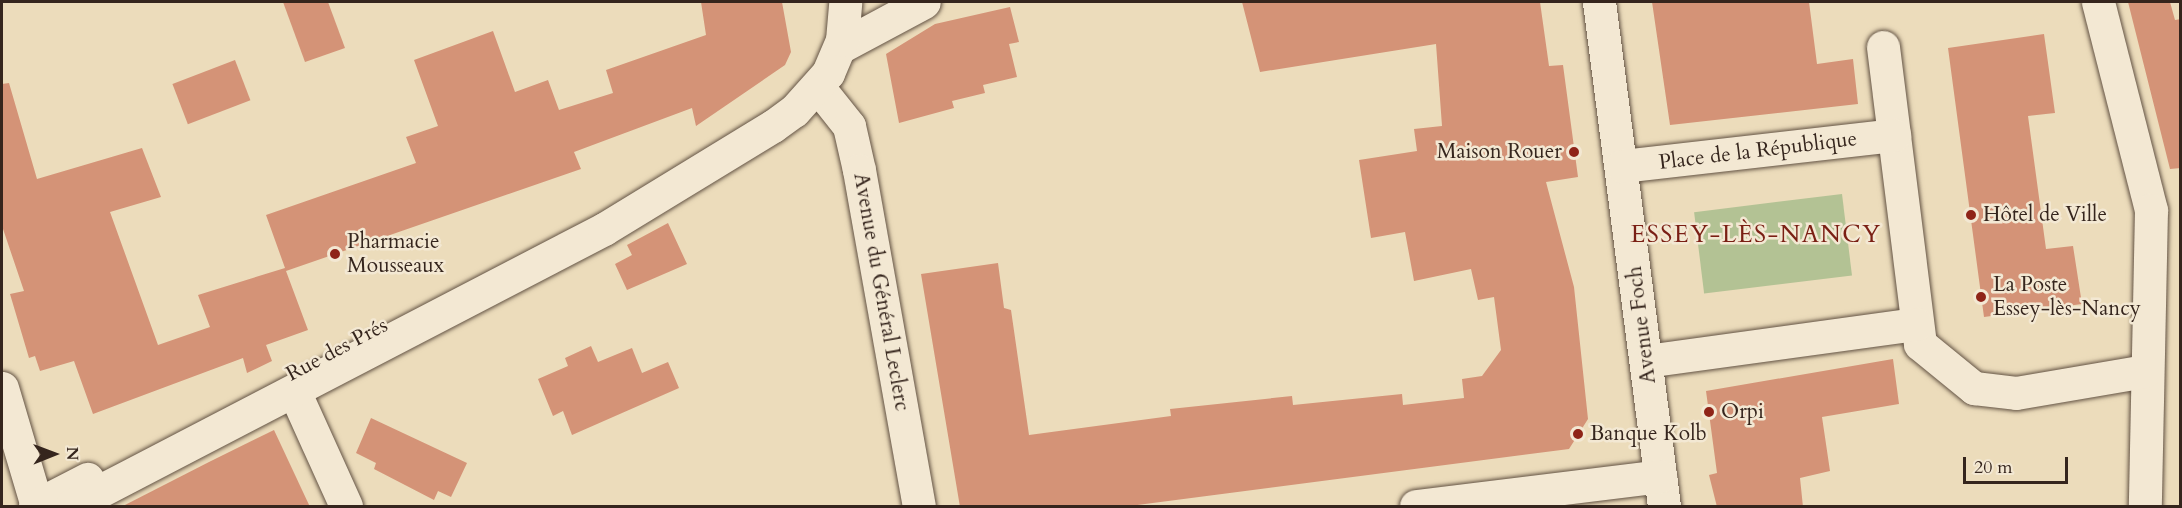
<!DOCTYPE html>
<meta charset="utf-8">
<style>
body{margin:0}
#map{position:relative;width:2182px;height:508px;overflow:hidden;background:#ecdcbb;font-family:Cardo,serif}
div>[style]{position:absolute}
.green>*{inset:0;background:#b3c294;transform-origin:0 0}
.building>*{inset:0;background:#d49377;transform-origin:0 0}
.roads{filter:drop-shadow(0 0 2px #635344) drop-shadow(0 0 2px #635344)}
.minor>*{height:33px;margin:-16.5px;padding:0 16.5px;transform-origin:16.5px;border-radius:16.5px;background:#f3e8d3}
.dots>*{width:16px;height:16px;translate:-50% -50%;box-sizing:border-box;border:3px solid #f3e8d3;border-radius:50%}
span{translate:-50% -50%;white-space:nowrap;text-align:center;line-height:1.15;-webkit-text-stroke:5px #f3e8d3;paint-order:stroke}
.street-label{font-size:21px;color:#35251d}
.poi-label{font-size:21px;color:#35251d}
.right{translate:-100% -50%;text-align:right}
.left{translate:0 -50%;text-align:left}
.quarter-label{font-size:24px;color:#7a1f14;letter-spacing:1.5px}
.frame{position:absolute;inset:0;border:3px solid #35251d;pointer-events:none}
.north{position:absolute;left:24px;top:424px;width:60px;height:60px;-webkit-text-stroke:4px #f3e8d3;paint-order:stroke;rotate:89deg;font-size:16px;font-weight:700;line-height:24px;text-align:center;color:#35251d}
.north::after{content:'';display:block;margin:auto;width:21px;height:27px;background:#35251d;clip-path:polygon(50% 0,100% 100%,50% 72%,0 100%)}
.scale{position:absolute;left:1963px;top:457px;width:105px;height:27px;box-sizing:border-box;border:3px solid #35251d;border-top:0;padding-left:8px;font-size:18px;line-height:21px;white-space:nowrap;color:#35251d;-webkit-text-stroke:4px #f3e8d3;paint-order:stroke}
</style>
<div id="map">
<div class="green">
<i style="left:1842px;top:194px;width:82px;height:149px;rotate:83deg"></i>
</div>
<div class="building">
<i style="clip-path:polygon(283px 2px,328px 2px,345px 48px,305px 62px)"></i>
<i style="clip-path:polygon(701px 2px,782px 2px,791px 52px,785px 65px,696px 126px,692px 108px,574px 152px,581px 169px,286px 271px,308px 330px,266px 345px,272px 361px,247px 373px,243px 358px,93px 414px,74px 361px,40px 371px,35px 356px,29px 358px,10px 294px,24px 291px,2px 226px,2px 84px,9px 83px,37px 179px,142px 148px,161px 197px,110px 212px,158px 345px,210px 327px,198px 295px,285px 268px,266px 215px,416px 163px,406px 137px,438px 126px,414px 60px,493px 31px,515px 92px,548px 80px,559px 110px,613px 93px,606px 70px,706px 35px)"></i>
<i style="clip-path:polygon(1242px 2px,1540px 2px,1549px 66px,1563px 65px,1578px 177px,1546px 182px,1574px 287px,1588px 419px,1569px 449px,1122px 507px,960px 507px,921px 274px,998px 263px,1004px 308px,1011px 310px,1029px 435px,1171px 416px,1170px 409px,1292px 396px,1293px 405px,1402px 394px,1403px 405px,1464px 398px,1462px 379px,1482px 376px,1501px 350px,1494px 297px,1478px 300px,1471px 269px,1414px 281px,1405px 232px,1371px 238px,1359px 160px,1417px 151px,1414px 129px,1442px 126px,1436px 44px,1260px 72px)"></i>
<i style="clip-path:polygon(1652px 2px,1809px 2px,1817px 64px,1853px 59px,1858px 104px,1670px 125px)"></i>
<i style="clip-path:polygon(2128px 2px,2170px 2px,2175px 20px,2181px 19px,2181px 168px,2170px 169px)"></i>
<i style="clip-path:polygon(1010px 7px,1019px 42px,1009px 44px,1017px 77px,983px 85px,985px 93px,952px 101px,954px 108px,899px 123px,886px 54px,935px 24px)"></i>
<i style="clip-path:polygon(2044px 34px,2055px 113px,2028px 116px,2046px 249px,2073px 246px,2082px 304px,1984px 317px,1948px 48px)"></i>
<i style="left:235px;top:60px;width:43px;height:67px;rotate:69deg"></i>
<i style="clip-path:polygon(668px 223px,687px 264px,627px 290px,615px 264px,632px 255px,627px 245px)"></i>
<i style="clip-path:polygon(591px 346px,598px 362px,632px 348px,642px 373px,668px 362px,679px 388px,572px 435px,563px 411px,553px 416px,538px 379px,568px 366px,565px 358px)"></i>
<i style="clip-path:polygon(1893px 359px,1899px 404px,1822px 417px,1830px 471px,1800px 478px,1803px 507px,1717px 507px,1709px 475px,1717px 473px,1706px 391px)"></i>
<i style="clip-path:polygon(371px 418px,467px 463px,451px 497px,438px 491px,434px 500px,374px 469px,376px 463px,356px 453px)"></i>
<i style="clip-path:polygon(274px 430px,310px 507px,121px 507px,209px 462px)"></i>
</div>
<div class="roads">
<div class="minor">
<i style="left:1599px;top:2px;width:508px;rotate:82.65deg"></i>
<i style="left:2098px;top:2px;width:215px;rotate:75.7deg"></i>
<i style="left:2151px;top:210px;width:296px;rotate:91.2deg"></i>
<i style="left:840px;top:47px;width:95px;rotate:-28.2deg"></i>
<i style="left:1883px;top:47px;width:299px;rotate:82.9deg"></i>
<i style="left:1920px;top:344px;width:70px;rotate:39.2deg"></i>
<i style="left:1974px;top:388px;width:42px;rotate:6.8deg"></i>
<i style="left:2016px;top:393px;width:131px;rotate:-9.7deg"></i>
<i style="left:818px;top:87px;width:50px;rotate:51.5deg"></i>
<i style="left:849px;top:126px;width:45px;rotate:77.2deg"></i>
<i style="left:859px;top:170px;width:341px;rotate:79.9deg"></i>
<i style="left:1622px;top:166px;width:274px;rotate:-6.5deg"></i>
<i style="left:1646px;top:361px;width:273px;rotate:-7.8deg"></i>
<i style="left:2px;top:388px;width:123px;rotate:73.5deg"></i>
<i style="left:295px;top:393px;width:124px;rotate:65.7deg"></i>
<i style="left:35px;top:506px;width:59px;rotate:-27.4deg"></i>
<i style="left:71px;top:506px;width:601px;rotate:-27.46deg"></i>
<i style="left:604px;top:229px;width:198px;rotate:-31.4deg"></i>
<i style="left:773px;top:126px;width:26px;rotate:-36deg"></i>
<i style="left:794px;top:111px;width:51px;rotate:-48.2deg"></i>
<i style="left:828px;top:73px;width:36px;rotate:-67deg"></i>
<i style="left:842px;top:40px;width:38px;rotate:-85deg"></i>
<i style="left:1416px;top:506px;width:246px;rotate:-7deg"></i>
</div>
</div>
<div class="dots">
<i style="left:1574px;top:152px;background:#8f2418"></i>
<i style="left:1971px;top:215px;background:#8f2418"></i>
<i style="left:335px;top:254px;background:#8f2418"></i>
<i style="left:1981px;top:297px;background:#8f2418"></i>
<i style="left:1709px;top:412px;background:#8f2418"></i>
<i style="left:1578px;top:434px;background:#8f2418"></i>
</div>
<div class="street-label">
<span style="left:1758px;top:151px;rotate:-7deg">Place de la République</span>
<span style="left:881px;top:292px;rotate:80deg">Avenue du Général Leclerc</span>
<span style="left:1642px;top:325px;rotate:-97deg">Avenue Foch</span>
<span style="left:337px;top:350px;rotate:-28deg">Rue des Prés</span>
</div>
<div class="poi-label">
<span class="right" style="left:1562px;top:152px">Maison Rouer</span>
<span class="left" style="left:1983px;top:215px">Hôtel de Ville</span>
<span class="left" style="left:347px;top:254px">Pharmacie<br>Mousseaux</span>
<span class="left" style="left:1993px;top:297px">La Poste<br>Essey-lès-Nancy</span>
<span class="left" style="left:1721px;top:412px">Orpi</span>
<span class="left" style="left:1590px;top:434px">Banque Kolb</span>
</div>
<div class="quarter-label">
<span style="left:1756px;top:235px">ESSEY-LÈS-NANCY</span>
</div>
<div class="frame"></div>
<div class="north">N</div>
<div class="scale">20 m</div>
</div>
